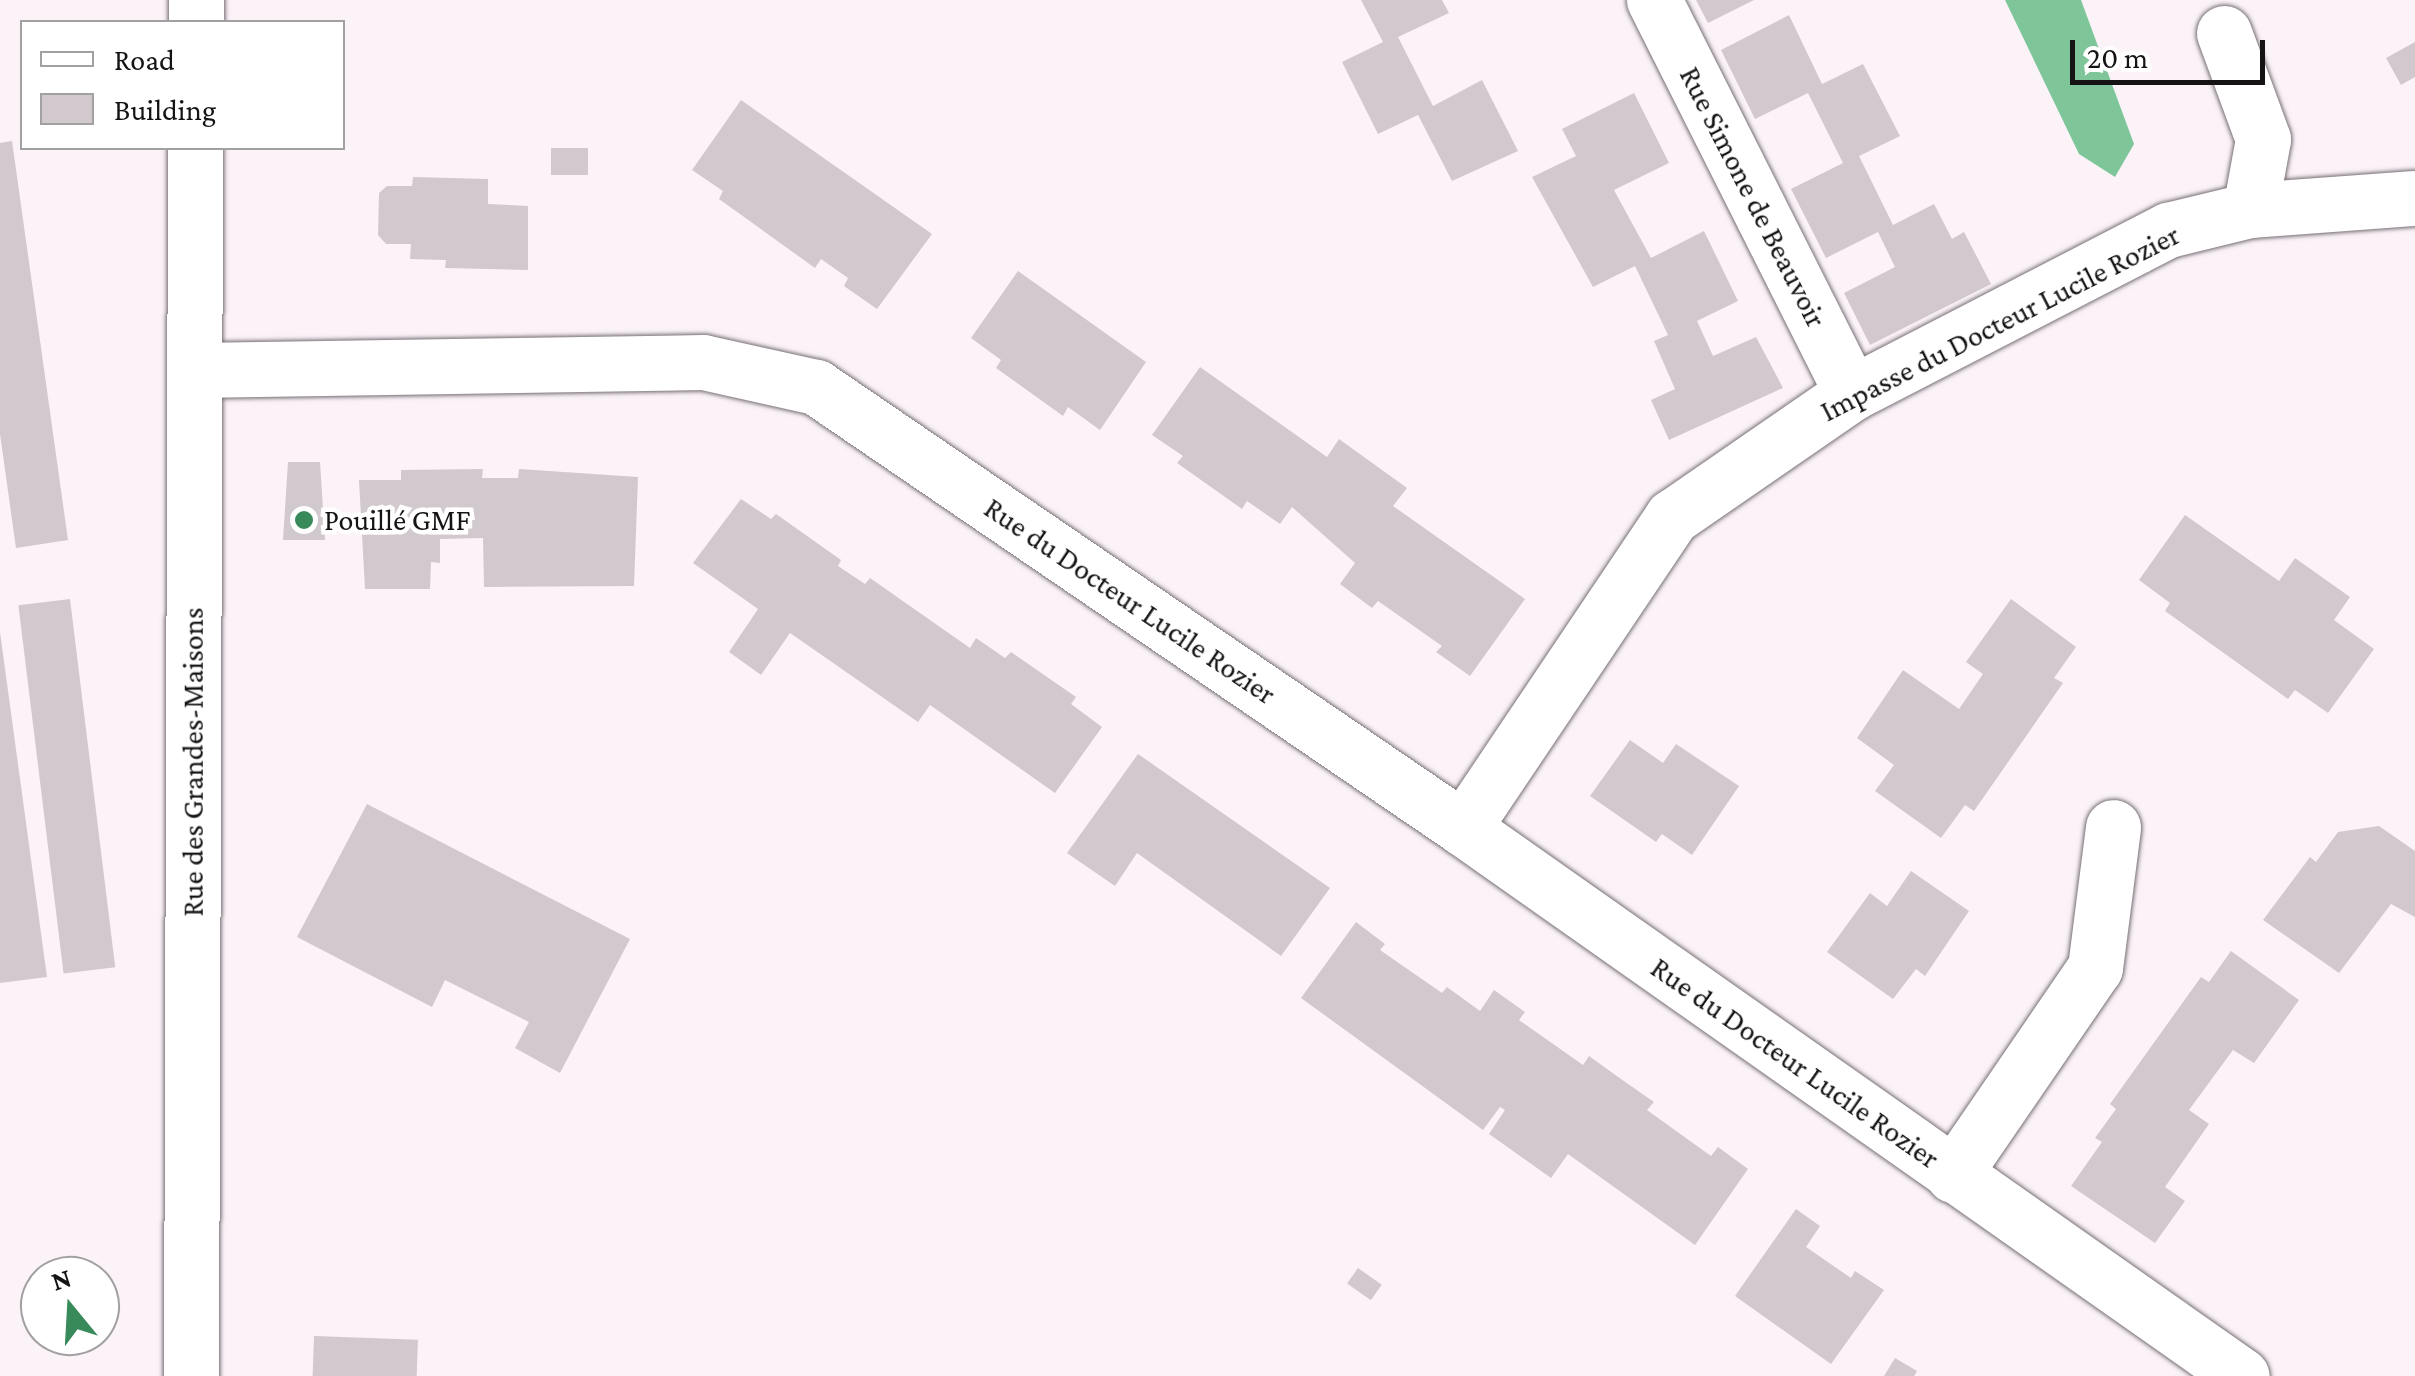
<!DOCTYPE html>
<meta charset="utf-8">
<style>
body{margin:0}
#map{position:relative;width:2415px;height:1376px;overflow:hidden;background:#fcf3f9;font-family:"Crimson Pro",serif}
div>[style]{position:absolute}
.water>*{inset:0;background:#7ec699}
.building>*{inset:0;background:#d1c9ce;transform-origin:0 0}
.roads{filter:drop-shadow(0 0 2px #777075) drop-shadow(0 0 2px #777075)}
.minor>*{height:55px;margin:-27.5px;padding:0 27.5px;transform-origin:27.5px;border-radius:27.5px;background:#fff}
.dots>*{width:28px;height:28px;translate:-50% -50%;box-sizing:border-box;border:5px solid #fff;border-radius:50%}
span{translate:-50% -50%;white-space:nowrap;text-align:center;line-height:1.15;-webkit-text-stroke:9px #fff;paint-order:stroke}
.street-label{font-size:30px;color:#161315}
.poi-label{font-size:30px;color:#161315}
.left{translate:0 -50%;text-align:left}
.legend{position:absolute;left:20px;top:20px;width:325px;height:130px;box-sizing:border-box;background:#fff;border:2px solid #a2a1a1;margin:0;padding:12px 18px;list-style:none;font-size:30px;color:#161315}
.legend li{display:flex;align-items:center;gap:20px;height:50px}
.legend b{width:50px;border:2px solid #a2a1a1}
.north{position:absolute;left:20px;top:1256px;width:100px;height:100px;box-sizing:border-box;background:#fff;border:2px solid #a2a1a1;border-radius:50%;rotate:342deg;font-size:28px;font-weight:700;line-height:40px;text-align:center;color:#161315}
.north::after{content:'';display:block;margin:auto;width:35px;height:45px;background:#388a5b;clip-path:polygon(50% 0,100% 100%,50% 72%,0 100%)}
.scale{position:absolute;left:2070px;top:40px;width:195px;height:45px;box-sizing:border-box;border:5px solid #161315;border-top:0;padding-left:12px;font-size:30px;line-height:35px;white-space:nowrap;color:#161315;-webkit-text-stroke:8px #fff;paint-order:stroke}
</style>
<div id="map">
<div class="water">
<i style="clip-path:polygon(2005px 0,2081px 0,2134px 144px,2115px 177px,2079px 154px)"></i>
</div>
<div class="building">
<i style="clip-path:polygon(1361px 0,1442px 0,1449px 13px,1398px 37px,1433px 106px,1482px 80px,1518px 151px,1452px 181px,1418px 115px,1378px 134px,1342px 62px,1383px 42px)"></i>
<i style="clip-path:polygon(1696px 0,1754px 0,1708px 23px)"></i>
<i style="clip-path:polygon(1789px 15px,1822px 84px,1863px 64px,1900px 136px,1859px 156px,1893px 225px,1934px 204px,1952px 239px,1964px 232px,1991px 284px,1870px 345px,1844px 293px,1895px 267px,1878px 232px,1826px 258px,1791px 189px,1843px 163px,1808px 93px,1755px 119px,1721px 50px)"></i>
<i style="clip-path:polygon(2415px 42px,2415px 77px,2401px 85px,2386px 58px)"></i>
<i style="clip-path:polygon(1634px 93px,1669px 163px,1614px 190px,1651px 258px,1704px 231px,1738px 301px,1697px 321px,1713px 356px,1756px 337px,1783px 388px,1669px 440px,1651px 400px,1675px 389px,1654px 341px,1668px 335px,1635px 266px,1593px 287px,1532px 177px,1576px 156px,1562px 129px)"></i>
<i style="clip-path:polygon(741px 100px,932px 234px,877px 309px,844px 286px,848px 278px,821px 259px,815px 268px,719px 199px,723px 191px,692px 170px)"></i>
<i style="clip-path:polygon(12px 141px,68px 540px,16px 548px,0 434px,0 143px)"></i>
<i style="left:551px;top:148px;width:37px;height:27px"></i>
<i style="clip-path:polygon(413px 177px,488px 179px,488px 204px,528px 206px,528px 270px,445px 268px,446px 260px,410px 259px,411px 244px,386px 244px,378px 235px,379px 193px,387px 186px,412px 186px)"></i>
<i style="clip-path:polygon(1018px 271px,1146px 362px,1100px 430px,1068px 407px,1063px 416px,996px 368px,1001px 360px,971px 338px)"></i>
<i style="clip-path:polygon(1200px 367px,1327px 457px,1339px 439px,1407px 488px,1393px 506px,1525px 599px,1470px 676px,1436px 652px,1442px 646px,1378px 601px,1372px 608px,1340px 584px,1355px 563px,1292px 507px,1280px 524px,1247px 501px,1242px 509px,1177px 463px,1183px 456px,1152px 435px)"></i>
<i style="clip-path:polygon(288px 462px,320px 462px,325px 540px,283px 540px)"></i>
<i style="clip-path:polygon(483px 469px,482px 478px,518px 478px,519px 469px,638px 477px,634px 586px,484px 587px,483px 538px,440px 539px,440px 563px,431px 562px,430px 589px,365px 589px,359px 480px,401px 480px,401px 470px)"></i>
<i style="clip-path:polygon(741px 499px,771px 519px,776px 514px,841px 560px,838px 566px,865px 584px,870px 578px,970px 648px,976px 638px,1005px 658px,1011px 652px,1076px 697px,1071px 704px,1102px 727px,1055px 793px,930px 705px,918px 722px,790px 633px,761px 675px,729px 652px,758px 609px,693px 563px)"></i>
<i style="clip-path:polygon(2185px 515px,2279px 581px,2295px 558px,2350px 597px,2334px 620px,2374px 649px,2328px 713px,2295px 690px,2288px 699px,2165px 611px,2170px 603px,2139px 580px)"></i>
<i style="left:70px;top:599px;width:371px;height:52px;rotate:83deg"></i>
<i style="clip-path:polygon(2011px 599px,2076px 647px,2054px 678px,2063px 683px,1974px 811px,1965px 805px,1941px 838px,1875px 791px,1894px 765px,1857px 738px,1903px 670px,1959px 709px,1983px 674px,1966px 662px)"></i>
<i style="clip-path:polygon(0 632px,47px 977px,0 983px)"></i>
<i style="clip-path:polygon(1630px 740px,1663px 763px,1676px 744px,1739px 786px,1692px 855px,1662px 834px,1656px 842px,1590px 796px)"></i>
<i style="clip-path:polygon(1138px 754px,1330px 888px,1281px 956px,1137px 853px,1115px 886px,1067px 853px)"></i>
<i style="clip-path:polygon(367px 804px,630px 939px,560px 1073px,515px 1048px,529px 1022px,445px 980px,432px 1007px,297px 937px)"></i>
<i style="clip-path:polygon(2379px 826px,2415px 851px,2415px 917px,2391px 904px,2339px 973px,2263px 920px,2310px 857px,2316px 862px,2338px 832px)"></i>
<i style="clip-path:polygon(1911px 871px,1969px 911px,1925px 976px,1916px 969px,1893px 999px,1827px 952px,1870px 893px,1887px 906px)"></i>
<i style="clip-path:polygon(1356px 922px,1385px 944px,1380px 950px,1442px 993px,1447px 987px,1480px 1011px,1494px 990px,1525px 1012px,1519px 1020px,1583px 1065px,1589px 1056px,1621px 1079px,1654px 1102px,1647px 1110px,1711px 1156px,1718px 1147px,1748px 1169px,1695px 1245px,1568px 1154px,1551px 1178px,1489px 1134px,1505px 1110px,1500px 1107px,1483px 1130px,1301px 998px)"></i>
<i style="clip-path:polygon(2231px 951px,2299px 1000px,2254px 1063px,2233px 1050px,2189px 1110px,2209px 1124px,2165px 1187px,2185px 1201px,2155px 1243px,2071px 1186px,2102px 1142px,2095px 1138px,2116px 1109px,2110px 1104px,2201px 977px,2209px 982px)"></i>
<i style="clip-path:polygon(1796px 1209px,1820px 1226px,1806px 1247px,1851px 1278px,1855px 1271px,1884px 1290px,1831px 1364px,1735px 1296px)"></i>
<i style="left:1358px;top:1268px;width:29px;height:19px;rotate:35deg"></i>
<i style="left:314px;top:1336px;width:104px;height:40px;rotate:2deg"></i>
<i style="clip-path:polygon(1895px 1358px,1917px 1371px,1914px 1376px,1884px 1376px)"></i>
</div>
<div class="roads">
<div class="minor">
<i style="left:1654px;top:0;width:440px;rotate:63.3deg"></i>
<i style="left:196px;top:22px;width:22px;rotate:-90deg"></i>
<i style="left:2250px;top:210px;width:165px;rotate:-4.2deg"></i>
<i style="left:195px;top:370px;width:508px;rotate:-0.9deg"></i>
<i style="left:703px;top:362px;width:116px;rotate:12.5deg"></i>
<i style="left:816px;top:387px;width:783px;rotate:34.28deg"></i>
<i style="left:1463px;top:828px;width:952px;rotate:35.13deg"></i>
<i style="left:1463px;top:828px;width:375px;rotate:-56.1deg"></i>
<i style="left:1672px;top:517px;width:219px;rotate:-34.6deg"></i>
<i style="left:1852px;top:393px;width:356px;rotate:-27.3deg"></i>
<i style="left:2168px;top:230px;width:84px;rotate:-13.7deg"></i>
<i style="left:2250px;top:210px;width:72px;rotate:-79.6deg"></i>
<i style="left:2263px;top:139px;width:113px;rotate:-110.2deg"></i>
<i style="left:1953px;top:1175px;width:251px;rotate:-55.6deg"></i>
<i style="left:2095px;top:968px;width:142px;rotate:-82.7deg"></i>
<i style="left:191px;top:1376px;width:1228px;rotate:-89.81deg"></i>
</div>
</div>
<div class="dots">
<i style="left:304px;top:520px;background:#388a5b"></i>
</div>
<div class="street-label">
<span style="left:1753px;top:197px;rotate:63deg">Rue Simone de Beauvoir</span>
<span style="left:2000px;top:323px;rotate:-27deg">Impasse du Docteur Lucile Rozier</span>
<span style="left:1130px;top:601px;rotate:34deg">Rue du Docteur Lucile Rozier</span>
<span style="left:193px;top:762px;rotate:-90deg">Rue des Grandes-Maisons</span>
<span style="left:1795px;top:1063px;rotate:35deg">Rue du Docteur Lucile Rozier</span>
</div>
<div class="poi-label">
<span class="left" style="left:324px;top:520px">Pouillé GMF</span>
</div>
<ul class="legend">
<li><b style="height:12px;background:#fff"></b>Road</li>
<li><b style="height:28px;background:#d1c9ce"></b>Building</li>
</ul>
<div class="north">N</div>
<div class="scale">20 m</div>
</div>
